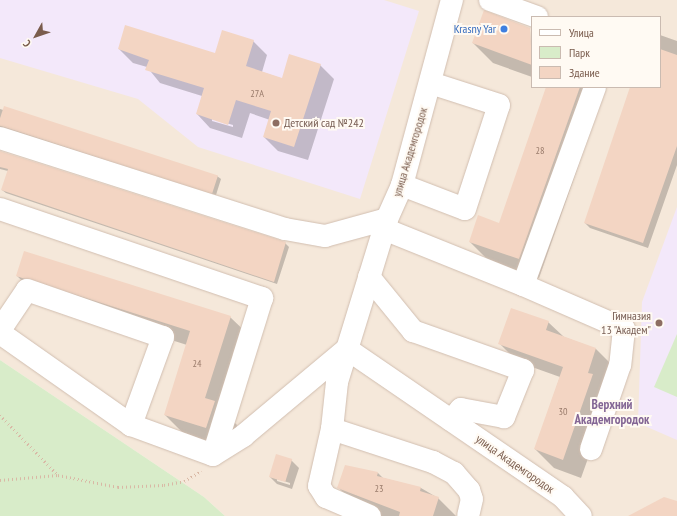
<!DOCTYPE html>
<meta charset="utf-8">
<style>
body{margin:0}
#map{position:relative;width:677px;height:516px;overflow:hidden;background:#fdf6ec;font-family:"PT Sans Narrow",sans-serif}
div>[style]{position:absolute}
.residential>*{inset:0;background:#f5e8da}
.education>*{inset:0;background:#f3e8fa}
.green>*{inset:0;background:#d8ecc9}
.shadow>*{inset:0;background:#0003}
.building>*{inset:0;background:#f3d5c3;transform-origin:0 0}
.path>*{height:2.5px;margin-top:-1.25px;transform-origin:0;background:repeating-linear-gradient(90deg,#d9b8a5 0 1px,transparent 0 4px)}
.roads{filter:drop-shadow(0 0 1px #d1beb0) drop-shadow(0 0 1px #d1beb0)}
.minor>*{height:22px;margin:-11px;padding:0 11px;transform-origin:11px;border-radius:11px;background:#fff}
.dots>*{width:11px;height:11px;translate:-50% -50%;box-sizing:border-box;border:2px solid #fffaf3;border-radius:50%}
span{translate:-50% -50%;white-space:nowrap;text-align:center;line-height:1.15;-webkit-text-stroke:4px #fffaf3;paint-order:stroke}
.number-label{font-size:10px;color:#987a6a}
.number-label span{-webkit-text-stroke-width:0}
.shop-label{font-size:12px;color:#366cbe}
.right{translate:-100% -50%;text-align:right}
.education-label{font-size:12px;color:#785e54}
.left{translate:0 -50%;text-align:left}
.street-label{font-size:12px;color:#7a5c4d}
.neighbourhood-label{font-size:13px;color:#846695;font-weight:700}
.legend{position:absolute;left:531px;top:16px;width:130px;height:72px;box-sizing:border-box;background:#fffaf3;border:1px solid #cabbb1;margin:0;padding:5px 7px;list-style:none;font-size:12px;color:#7a5c4d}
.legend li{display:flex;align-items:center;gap:8px;height:20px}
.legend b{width:20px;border:1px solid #cabbb1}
.north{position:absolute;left:16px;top:16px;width:40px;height:40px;-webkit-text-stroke:3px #fffaf3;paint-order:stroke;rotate:230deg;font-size:11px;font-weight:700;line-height:16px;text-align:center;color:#7a5c4d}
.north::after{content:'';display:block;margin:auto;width:14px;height:18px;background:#7a5c4d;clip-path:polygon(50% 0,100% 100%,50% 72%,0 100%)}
</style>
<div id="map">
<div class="residential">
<i style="clip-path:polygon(evenodd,0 0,677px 0,677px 516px,225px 516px,204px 497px,0 360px,0 0,532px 17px,660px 17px,660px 87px,532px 87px,532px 17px)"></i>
</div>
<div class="education">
<i style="clip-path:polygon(0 0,384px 0,419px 11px,360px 199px,198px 147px,138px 99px,0 58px)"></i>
<i style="clip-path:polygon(677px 207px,677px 440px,638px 423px,642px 302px)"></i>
</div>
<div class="green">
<i style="clip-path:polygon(677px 334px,677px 397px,654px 387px)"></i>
<i style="clip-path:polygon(0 360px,204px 497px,225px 516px,0 516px)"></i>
</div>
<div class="shadow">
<i style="clip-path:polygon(530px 29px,532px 77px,493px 63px,473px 43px)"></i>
<i style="clip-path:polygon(660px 35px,677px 41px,677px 165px,648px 248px,590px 228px,585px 223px,632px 87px,660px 87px)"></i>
<i style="clip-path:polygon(evenodd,253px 41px,267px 55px,262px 72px,283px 79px,320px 65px,334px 79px,308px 160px,278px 151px,264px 137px,270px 120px,250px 113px,242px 138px,210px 128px,197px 114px,202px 96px,160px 83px,147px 67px,133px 63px,119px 49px,216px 54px,253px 41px,212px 119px,233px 125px,233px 127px,212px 121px,212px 119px)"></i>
<i style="clip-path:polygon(547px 87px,606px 87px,539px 278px,490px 262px,470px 242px,500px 224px)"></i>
<i style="clip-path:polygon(0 109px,217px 176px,221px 179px,216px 195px,0 131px)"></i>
<i style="clip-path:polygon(0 152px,285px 243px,289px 247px,277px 284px,6px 193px,2px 190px,8px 171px,0 169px)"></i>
<i style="clip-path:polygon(17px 276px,230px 317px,253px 339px,228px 416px,237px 425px,229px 450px,187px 437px,165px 415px,187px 345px,40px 298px)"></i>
<i style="clip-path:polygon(548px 322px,564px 337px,596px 349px,614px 367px,611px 394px,581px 478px,554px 468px,535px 449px,560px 377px,518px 362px,500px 344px)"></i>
<i style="clip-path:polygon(evenodd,291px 460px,299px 468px,292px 489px,277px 484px,270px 477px,291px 460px,277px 479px,290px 483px,290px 485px,277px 481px,277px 479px)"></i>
<i style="clip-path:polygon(378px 473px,383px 478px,421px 488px,438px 498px,456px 516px,375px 516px,361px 511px,339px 488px)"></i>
</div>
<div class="building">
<i style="clip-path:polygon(484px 10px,530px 28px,532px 65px,472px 43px)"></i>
<i style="clip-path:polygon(125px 25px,215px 53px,222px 30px,254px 40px,246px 66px,282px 78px,289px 54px,321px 64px,294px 147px,263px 137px,271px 111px,236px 100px,228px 125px,196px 114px,204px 88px,145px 70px,149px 60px,118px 49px)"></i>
<i style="clip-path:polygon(660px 49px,677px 55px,677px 146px,643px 243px,584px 223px,630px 87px,660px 87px)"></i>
<i style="clip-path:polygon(546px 87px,580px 87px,519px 259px,469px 242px,478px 215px,499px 223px)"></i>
<i style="left:4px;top:106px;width:225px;height:20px;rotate:18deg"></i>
<i style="clip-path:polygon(0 151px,286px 242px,274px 282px,1px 190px,8px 169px,0 167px)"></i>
<i style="clip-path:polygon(24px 251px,231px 316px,205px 398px,215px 401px,206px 428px,164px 415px,190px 331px,16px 276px)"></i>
<i style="clip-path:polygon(511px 308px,549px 321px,546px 330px,596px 348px,588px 373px,593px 374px,563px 460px,534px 449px,563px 367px,498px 344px)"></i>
<i style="left:276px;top:454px;width:17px;height:24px;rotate:17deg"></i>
<i style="clip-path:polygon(345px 465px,378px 472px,377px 476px,421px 487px,420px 491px,439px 497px,433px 516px,399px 516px,400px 512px,337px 488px)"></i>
<i style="clip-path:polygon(664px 497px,677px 501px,677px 516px,628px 516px)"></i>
</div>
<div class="path">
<i style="left:0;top:415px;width:83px;rotate:46deg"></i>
<i style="left:0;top:480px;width:58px;rotate:-4.9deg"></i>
<i style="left:58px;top:475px;width:61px;rotate:11.3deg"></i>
<i style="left:118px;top:487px;width:46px;rotate:-2.5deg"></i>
<i style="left:164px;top:485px;width:20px;rotate:-11deg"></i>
<i style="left:184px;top:481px;width:20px;rotate:-30deg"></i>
</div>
<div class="roads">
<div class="minor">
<i style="left:490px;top:0;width:50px;rotate:19.9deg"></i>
<i style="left:0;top:138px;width:299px;rotate:17.7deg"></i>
<i style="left:285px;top:229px;width:41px;rotate:9.9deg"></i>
<i style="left:325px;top:236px;width:64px;rotate:-15.3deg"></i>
<i style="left:402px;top:185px;width:67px;rotate:20.9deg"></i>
<i style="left:465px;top:209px;width:109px;rotate:-71.9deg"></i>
<i style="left:499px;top:105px;width:71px;rotate:-162.1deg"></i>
<i style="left:0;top:209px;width:277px;rotate:18.8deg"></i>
<i style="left:262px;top:298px;width:164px;rotate:107.3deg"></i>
<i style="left:384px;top:229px;width:150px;rotate:21.9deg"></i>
<i style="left:523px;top:285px;width:211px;rotate:-70deg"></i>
<i style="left:369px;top:277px;width:70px;rotate:50.8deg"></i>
<i style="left:413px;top:331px;width:117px;rotate:19.5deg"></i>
<i style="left:523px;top:370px;width:51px;rotate:112deg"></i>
<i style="left:504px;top:417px;width:44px;rotate:-169.5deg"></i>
<i style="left:461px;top:409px;width:15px;rotate:132deg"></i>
<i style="left:523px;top:285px;width:110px;rotate:23.5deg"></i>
<i style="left:624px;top:329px;width:36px;rotate:96deg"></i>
<i style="left:620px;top:365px;width:89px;rotate:109deg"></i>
<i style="left:0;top:330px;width:48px;rotate:-56deg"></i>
<i style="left:27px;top:290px;width:144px;rotate:19.1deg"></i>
<i style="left:163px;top:337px;width:94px;rotate:110deg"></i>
<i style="left:0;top:333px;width:160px;rotate:35.1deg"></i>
<i style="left:131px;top:425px;width:87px;rotate:20.1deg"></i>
<i style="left:213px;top:455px;width:36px;rotate:-32deg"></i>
<i style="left:243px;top:436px;width:136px;rotate:-39.9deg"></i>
<i style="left:347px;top:349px;width:262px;rotate:34.4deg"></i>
<i style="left:563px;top:497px;width:26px;rotate:47deg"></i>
<i style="left:332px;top:429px;width:106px;rotate:18.1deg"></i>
<i style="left:433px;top:462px;width:24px;rotate:28deg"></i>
<i style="left:454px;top:473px;width:23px;rotate:49deg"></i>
<i style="left:469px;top:490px;width:9px;rotate:72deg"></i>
<i style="left:472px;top:499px;width:17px;rotate:103deg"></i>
<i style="left:370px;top:516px;width:48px;rotate:-156.6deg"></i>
<i style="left:326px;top:497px;width:13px;rotate:-122deg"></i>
<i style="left:319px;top:486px;width:58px;rotate:-77.2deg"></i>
<i style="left:332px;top:429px;width:47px;rotate:-83.9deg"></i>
<i style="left:337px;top:382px;width:170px;rotate:-72.9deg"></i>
<i style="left:387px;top:219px;width:37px;rotate:-66deg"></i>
<i style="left:402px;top:185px;width:192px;rotate:-74.9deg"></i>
</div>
</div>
<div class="dots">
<i style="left:504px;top:29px;background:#3f7fe0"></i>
<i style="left:276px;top:123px;background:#8d6e63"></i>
<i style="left:659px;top:323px;background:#8d6e63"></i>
</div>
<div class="number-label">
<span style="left:257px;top:94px">27А</span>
<span style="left:540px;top:151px">28</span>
<span style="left:197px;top:364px">24</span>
<span style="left:563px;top:412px">30</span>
<span style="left:379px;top:489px">23</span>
</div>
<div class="shop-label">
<span class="right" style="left:496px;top:29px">Krasny Yar</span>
</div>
<div class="education-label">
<span class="left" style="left:284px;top:123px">Детский сад №242</span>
<span class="right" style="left:651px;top:323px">Гимназия<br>13 "Академ"</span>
</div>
<div class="street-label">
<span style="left:410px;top:152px;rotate:-73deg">улица Академгородок</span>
<span style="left:515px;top:464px;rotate:35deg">улица Академгородок</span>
</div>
<div class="neighbourhood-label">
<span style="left:612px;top:413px">Верхний<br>Академгородок</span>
</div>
<ul class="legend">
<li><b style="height:5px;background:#fff"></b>Улица</li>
<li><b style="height:11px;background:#d8ecc9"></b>Парк</li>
<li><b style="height:11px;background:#f3d5c3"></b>Здание</li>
</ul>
<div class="north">С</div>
</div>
